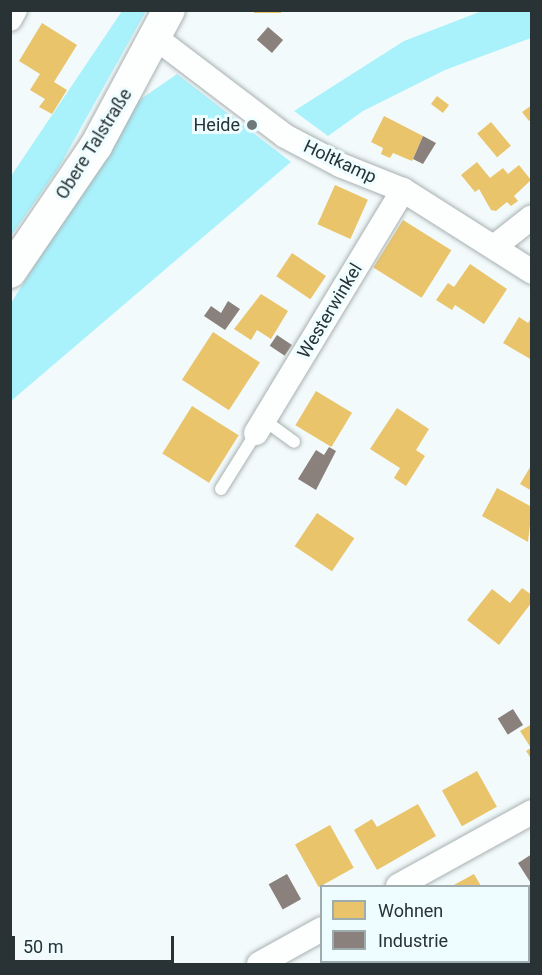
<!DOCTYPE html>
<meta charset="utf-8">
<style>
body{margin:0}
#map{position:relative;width:542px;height:975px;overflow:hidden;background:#f2fafb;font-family:Roboto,sans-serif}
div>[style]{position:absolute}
.green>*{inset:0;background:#a9f2fc}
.homes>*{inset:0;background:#e9c46a;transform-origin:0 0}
.industry>*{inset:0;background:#8a817c;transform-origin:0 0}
.roads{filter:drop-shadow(0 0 2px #a9b0b1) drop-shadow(0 0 2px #a9b0b1)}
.service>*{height:12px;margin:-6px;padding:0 6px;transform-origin:6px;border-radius:6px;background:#fdfefe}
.minor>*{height:24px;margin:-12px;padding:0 12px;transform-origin:12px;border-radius:12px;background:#fdfefe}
.tertiary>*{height:32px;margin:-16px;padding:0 16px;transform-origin:16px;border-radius:16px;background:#fdfefe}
.dots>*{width:16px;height:16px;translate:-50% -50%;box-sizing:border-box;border:3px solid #eefdff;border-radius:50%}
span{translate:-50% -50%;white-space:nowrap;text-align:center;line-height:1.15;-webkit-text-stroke:6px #eefdff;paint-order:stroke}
.poi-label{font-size:18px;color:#293234}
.right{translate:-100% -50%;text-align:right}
.street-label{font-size:18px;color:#293234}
.frame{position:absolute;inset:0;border:12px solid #293234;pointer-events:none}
.legend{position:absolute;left:320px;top:885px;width:210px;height:78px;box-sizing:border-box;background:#eefdff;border:2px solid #9facae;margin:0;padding:8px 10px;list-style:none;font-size:18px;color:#293234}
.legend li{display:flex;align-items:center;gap:12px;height:30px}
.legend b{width:30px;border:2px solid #9facae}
.scale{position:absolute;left:12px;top:936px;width:162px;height:27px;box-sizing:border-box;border:3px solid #293234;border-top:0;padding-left:8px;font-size:18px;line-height:21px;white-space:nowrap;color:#293234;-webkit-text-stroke:4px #eefdff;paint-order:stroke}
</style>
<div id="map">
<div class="green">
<i style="clip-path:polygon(122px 11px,146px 11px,59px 167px,11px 236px,11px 176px)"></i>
<i style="clip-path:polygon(482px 11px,531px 11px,531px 38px,445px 70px,363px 111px,328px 136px,294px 111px,404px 41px)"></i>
<i style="clip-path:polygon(177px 74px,291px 162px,11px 401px,11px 303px,138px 101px)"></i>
</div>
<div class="homes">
<i style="left:254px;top:10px;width:27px;height:3px"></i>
<i style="clip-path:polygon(42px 23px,77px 45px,54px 82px,67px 90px,52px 114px,39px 107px,45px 99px,30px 90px,40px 74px,19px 61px)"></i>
<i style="left:437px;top:96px;width:15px;height:10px;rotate:37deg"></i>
<i style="clip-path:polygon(532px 105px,532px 119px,529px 121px,522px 112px)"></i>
<i style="clip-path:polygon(384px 116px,423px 136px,412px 161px,393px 153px,390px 158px,381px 154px,383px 148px,371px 142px)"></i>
<i style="left:491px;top:122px;width:31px;height:18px;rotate:50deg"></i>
<i style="clip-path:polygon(477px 162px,490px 178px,503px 168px,508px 174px,519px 165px,531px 180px,514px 196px,518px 201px,511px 206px,507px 202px,496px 211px,491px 210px,479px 189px,475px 192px,461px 175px)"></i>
<i style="left:335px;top:185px;width:36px;height:43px;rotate:24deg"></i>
<i style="left:403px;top:220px;width:57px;height:56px;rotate:32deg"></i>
<i style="left:292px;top:253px;width:41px;height:28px;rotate:34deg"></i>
<i style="clip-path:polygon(470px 264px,507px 289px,484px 324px,455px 305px,452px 310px,436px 300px,448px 283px,454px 287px)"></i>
<i style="clip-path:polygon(261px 294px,288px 311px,271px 339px,257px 330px,251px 340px,234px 329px)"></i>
<i style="clip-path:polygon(519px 317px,528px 323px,532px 317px,532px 360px,503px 343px)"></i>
<i style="left:213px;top:332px;width:56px;height:57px;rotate:33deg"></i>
<i style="left:316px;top:391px;width:42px;height:40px;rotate:31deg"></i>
<i style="left:192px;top:406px;width:55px;height:56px;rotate:32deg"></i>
<i style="clip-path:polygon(397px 408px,429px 429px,416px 450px,425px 456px,406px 486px,394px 478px,400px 468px,370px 449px)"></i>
<i style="clip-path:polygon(532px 464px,532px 491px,520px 484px)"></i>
<i style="clip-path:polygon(497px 488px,532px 507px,528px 542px,482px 516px)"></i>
<i style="left:317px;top:513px;width:45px;height:40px;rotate:34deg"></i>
<i style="clip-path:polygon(522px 588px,532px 595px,532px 602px,499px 645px,467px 620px,492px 589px,510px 603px)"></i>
<i style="clip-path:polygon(532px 724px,532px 760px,526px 751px,531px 748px,520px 731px)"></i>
<i style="left:477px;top:771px;width:41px;height:40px;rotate:61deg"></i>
<i style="clip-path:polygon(418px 804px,436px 836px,377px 870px,354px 830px,372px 819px,377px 827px)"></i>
<i style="left:330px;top:825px;width:49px;height:40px;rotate:61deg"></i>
<i style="clip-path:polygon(474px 874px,481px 886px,452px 886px)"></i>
<i style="left:528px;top:906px;width:4px;height:38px;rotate:27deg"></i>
<i style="clip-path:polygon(355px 962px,416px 962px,351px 964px)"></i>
<i style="clip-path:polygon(473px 962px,487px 962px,489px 963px,470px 964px)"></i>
</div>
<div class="industry">
<i style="left:268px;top:27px;width:20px;height:17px;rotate:41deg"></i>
<i style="clip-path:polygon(423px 136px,436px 143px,423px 164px,413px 159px)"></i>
<i style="clip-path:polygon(228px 301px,240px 309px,225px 330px,204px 316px,211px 306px,221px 313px)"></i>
<i style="left:277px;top:335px;width:18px;height:13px;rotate:34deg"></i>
<i style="clip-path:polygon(329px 447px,336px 451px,316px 490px,298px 479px,316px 450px,324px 455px)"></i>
<i style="left:513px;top:709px;width:19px;height:18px;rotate:58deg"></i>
<i style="clip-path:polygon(532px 854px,532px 885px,518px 863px)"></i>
<i style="left:287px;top:874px;width:29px;height:21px;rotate:61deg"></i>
</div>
<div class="roads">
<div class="service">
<i style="left:264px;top:420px;width:37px;rotate:36deg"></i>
<i style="left:221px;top:489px;width:66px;rotate:-58deg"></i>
</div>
<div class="minor">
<i style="left:10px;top:19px;width:10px;rotate:-61deg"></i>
<i style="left:156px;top:38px;width:162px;rotate:37.2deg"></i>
<i style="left:285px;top:136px;width:62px;rotate:27.8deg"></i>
<i style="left:340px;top:165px;width:68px;rotate:21.6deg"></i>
<i style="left:403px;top:190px;width:153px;rotate:32.4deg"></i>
<i style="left:494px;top:247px;width:48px;rotate:-38.3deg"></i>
<i style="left:256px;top:433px;width:284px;rotate:-58.8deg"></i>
<i style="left:398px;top:886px;width:153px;rotate:-28.9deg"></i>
<i style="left:259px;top:964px;width:72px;rotate:-29.1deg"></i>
</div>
<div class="tertiary">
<i style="left:10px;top:272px;width:153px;rotate:-55.7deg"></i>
<i style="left:96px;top:146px;width:154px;rotate:-61.8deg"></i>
</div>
</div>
<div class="dots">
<i style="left:252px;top:125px;background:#6f787a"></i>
</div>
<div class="poi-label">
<span class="right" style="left:240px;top:125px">Heide</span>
</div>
<div class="street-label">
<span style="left:94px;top:144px;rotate:-58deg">Obere Talstraße</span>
<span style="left:340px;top:162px;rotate:25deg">Holtkamp</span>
<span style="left:330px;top:311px;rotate:-59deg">Westerwinkel</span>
</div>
<div class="frame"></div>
<ul class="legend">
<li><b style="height:16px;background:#e9c46a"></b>Wohnen</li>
<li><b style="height:16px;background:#8a817c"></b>Industrie</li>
</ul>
<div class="scale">50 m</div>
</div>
